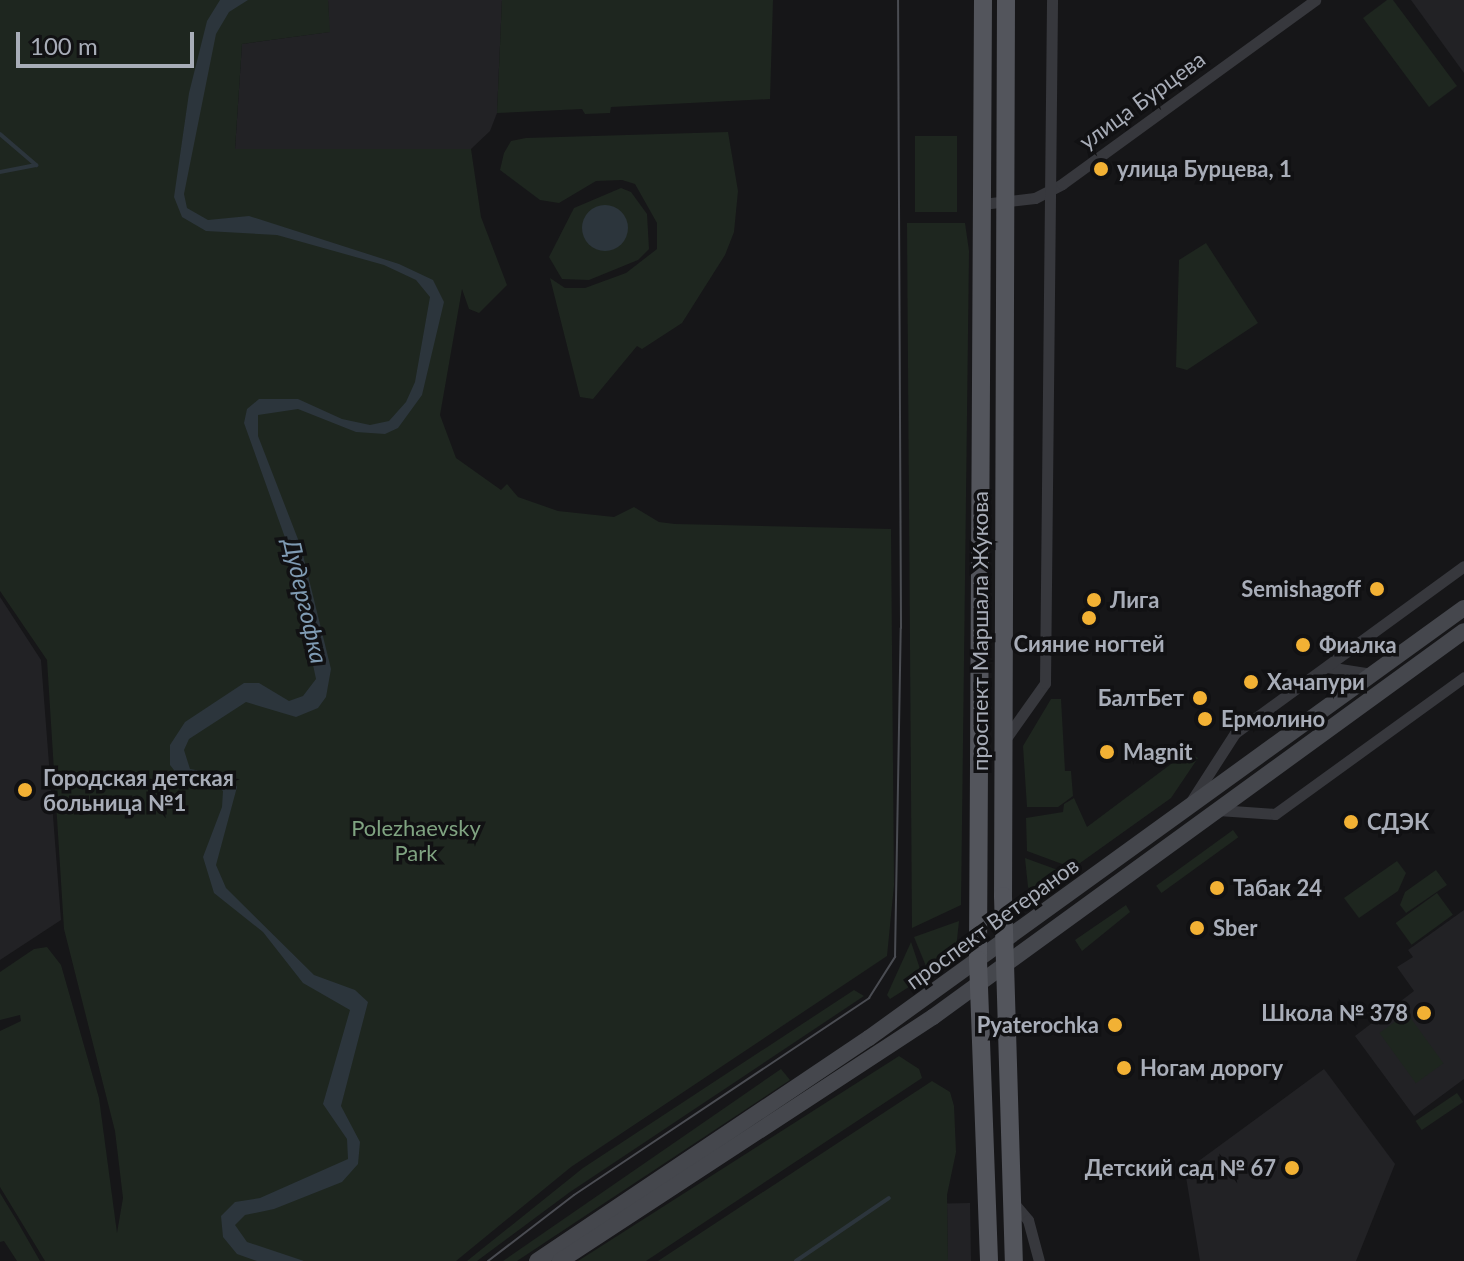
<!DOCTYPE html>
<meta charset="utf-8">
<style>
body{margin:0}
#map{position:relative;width:1464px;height:1261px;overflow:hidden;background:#161618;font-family:Lato,sans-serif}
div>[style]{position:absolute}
.built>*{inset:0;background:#222225;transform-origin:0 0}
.green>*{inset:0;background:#1e261f;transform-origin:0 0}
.water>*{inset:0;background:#2c353c}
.round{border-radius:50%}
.stream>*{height:4px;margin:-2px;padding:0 2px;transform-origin:2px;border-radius:2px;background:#2c353c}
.minor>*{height:11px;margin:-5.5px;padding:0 5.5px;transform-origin:5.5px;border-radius:5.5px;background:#37383d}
.secondary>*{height:16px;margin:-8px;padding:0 8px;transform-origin:8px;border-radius:8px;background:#45474d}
.primary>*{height:18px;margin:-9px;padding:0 9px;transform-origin:9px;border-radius:9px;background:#53555c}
.tram>*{height:2px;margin:-1px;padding:0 1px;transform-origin:1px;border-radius:1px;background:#4a4c52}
.dots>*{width:22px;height:22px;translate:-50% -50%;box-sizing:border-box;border:4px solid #111113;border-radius:50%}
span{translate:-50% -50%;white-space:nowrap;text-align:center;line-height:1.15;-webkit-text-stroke:7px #111113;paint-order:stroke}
.street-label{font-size:22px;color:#a8adb8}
.poi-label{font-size:22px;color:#a8adb8;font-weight:700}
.left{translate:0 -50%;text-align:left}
.right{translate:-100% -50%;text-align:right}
.park-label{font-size:22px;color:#7fa381}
.water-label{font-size:24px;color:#7f9bb3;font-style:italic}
.scale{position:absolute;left:16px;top:32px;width:178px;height:36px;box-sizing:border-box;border:4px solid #a8adb8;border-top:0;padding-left:10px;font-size:24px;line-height:28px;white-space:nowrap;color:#a8adb8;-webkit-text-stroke:6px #111113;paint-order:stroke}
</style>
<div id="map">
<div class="built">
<i style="clip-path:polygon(328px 0,502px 0,497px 113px,490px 131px,471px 149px,235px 150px,242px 44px,329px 32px)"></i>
<i style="clip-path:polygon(1411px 0,1464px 0,1464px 73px)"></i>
<i style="clip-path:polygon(0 597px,41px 660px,61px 920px,0 960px)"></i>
<i style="clip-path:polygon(1464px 910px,1464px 1079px,1414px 1116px,1355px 1036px,1414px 991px,1397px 967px,1413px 957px,1408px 950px)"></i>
<i style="clip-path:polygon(1324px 1069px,1395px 1164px,1356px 1261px,1200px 1261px,1185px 1171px)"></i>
<i style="left:970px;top:1203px;width:58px;height:23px;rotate:89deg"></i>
</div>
<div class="green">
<i style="clip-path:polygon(0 0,328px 0,330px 32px,242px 44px,235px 149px,471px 149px,481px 217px,507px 285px,479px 313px,469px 309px,462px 289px,440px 415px,456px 458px,501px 490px,507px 484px,518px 497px,558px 511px,614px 517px,634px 507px,659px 522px,675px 524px,891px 529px,894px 885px,887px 956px,571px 1167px,456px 1261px,45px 1261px,0 1187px,0 1031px,21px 1021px,20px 1015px,0 1020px,0 972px,34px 949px,47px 947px,61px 965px,99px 1098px,117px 1233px,123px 1198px,115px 1131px,64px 929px,47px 660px,0 591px)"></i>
<i style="clip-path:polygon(502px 0,773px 0,770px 99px,611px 107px,610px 113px,585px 114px,582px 109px,497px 113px)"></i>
<i style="clip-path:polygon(1387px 0,1393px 0,1457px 86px,1429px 107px,1363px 18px)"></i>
<i style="clip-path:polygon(728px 132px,738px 191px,734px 232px,725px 255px,682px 323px,642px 349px,637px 346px,593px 399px,580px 397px,550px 278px,565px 288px,585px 288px,626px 273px,657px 249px,657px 223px,635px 184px,622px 180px,596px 181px,559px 203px,540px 200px,500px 170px,504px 153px,511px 141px,526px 138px)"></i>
<i style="left:915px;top:136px;width:42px;height:76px"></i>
<i style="clip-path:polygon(621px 188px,631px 192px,647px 214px,649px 249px,638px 260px,589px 280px,562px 279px,549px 257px,574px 208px)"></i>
<i style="clip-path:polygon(907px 223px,965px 223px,969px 251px,961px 905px,912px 928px)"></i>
<i style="clip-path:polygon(1206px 243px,1258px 323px,1187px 370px,1176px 367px,1179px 260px)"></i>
<i style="clip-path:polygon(1051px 699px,1061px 699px,1065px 771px,1071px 771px,1073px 796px,1058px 807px,1027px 807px,1023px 746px)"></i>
<i style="clip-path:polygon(1187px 752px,1198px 758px,1171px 798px,1073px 868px,1027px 851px,1026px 818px,1063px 812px,1064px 804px,1074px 798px,1087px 827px)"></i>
<i style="left:1233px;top:830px;width:9px;height:95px;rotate:54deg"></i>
<i style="clip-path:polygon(1025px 858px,1066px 873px,1035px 894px,1028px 887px)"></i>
<i style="clip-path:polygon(1397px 861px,1406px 873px,1398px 891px,1359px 918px,1344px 898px)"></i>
<i style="clip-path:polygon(1436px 870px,1447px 885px,1406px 913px,1400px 905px,1405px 892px)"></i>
<i style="left:1437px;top:893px;width:27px;height:51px;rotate:54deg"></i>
<i style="clip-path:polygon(1126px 905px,1130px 912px,1082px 951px,1075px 940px)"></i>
<i style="clip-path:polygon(959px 921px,956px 949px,928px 971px,914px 937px)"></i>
<i style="clip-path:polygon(911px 942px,923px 978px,890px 999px,887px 995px)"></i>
<i style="clip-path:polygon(854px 990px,864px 996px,570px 1192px,477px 1261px,467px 1261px,583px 1168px)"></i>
<i style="left:1407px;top:1013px;width:62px;height:34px;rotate:54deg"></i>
<i style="clip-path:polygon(899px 1056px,919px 1069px,922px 1078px,646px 1261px,578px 1261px)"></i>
<i style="clip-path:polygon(781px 1069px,790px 1080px,517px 1261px,503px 1261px)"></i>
<i style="clip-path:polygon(932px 1081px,950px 1092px,954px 1106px,956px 1152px,947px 1195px,948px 1261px,658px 1261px)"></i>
<i style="left:1457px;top:1093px;width:11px;height:50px;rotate:56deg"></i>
<i style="clip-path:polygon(0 1193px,17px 1221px,40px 1261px,17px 1261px,4px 1241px,0 1242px)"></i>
</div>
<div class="water">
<i style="clip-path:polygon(220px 0,248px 0,229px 12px,216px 34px,184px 194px,187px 208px,208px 220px,249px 216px,399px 264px,433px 280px,444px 302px,422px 395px,398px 428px,385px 434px,356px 432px,298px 409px,258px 415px,258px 436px,301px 547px,331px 669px,326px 697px,318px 708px,296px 717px,246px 702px,189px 739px,184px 750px,190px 769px,230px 776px,237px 787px,216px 865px,226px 888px,314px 975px,355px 990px,368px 1002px,341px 1106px,360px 1142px,358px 1164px,342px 1182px,274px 1209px,245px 1215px,235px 1225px,247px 1242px,304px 1261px,257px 1261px,237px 1254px,223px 1237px,221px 1216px,235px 1202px,260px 1198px,348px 1159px,347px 1139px,323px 1104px,350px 1010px,303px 983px,263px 932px,214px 893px,203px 857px,222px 807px,223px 791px,213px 782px,181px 779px,170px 765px,170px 745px,185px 722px,244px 683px,259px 683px,289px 701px,303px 696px,316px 679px,288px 546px,244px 423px,247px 409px,259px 399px,298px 399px,342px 419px,370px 425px,389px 421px,406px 402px,415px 382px,430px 297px,416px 280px,384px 265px,277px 235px,206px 231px,182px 217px,174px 197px,189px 93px,207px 21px)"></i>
<i class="round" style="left:582px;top:205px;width:46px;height:46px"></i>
</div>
<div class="stream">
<i style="left:0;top:134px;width:48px;rotate:40.7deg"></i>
<i style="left:36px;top:165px;width:37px;rotate:169deg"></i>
<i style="left:796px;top:1261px;width:112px;rotate:-34.1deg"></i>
</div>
<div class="minor">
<i style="left:982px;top:204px;width:53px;rotate:-6.5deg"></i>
<i style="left:1035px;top:198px;width:30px;rotate:-27deg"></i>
<i style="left:1062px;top:184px;width:313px;rotate:-36deg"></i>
<i style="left:1327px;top:667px;width:47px;rotate:8.7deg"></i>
<i style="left:1004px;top:741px;width:71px;rotate:-54.7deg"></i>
<i style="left:1045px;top:683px;width:683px;rotate:-89.41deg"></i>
<i style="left:1190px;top:803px;width:83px;rotate:-57.3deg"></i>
<i style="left:1235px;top:733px;width:283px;rotate:-36.1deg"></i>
<i style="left:1218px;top:810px;width:57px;rotate:4deg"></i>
<i style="left:1275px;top:814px;width:233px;rotate:-35.9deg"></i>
<i style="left:1012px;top:1201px;width:25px;rotate:50deg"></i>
<i style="left:1028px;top:1220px;width:42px;rotate:75deg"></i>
</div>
<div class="secondary">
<i style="left:537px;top:1261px;width:400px;rotate:-33.9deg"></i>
<i style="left:869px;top:1038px;width:734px;rotate:-35.86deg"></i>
<i style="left:560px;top:1261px;width:446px;rotate:-33.2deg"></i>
<i style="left:933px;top:1017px;width:656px;rotate:-36.01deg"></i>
</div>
<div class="primary">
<i style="left:983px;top:0;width:960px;rotate:90.3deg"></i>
<i style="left:978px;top:960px;width:301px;rotate:87.9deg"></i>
<i style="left:1006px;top:0;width:896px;rotate:90.19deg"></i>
<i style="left:1003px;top:896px;width:365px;rotate:88.3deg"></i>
</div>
<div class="tram">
<i style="left:488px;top:1261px;width:108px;rotate:-37.5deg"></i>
<i style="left:574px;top:1195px;width:355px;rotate:-33.7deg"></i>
<i style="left:869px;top:998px;width:49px;rotate:-57.6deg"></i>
<i style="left:895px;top:957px;width:329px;rotate:-89deg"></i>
<i style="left:901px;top:628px;width:628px;rotate:-90.27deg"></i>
</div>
<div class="dots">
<i style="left:1101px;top:169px;background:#f2b134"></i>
<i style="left:1377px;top:589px;background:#f2b134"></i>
<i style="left:1094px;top:600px;background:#f2b134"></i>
<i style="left:1089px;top:618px;background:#f2b134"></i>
<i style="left:1303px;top:645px;background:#f2b134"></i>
<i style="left:1251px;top:682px;background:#f2b134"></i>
<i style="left:1200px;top:698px;background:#f2b134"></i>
<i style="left:1205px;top:719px;background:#f2b134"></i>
<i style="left:1107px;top:752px;background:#f2b134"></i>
<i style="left:25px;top:790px;background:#f2b134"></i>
<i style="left:1351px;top:822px;background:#f2b134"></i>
<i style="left:1217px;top:888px;background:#f2b134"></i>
<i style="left:1197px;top:928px;background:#f2b134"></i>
<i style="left:1424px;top:1013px;background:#f2b134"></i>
<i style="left:1115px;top:1025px;background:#f2b134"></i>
<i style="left:1124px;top:1068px;background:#f2b134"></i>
<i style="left:1292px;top:1168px;background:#f2b134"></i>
</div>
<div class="street-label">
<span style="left:1142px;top:100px;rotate:-36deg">улица Бурцева</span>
<span style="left:980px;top:631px;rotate:-90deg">проспект Маршала Жукова</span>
<span style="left:992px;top:923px;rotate:-36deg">проспект Ветеранов</span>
</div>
<div class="poi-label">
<span class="left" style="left:1117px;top:169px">улица Бурцева, 1</span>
<span class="right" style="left:1361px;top:589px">Semishagoff</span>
<span class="left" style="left:1110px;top:600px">Лига</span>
<span style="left:1089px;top:644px">Сияние ногтей</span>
<span class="left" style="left:1319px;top:645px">Фиалка</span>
<span class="left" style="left:1267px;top:682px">Хачапури</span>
<span class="right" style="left:1184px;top:698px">БалтБет</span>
<span class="left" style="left:1221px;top:719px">Ермолино</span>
<span class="left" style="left:1123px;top:752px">Magnit</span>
<span class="left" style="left:43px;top:790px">Городская детская<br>больница №1</span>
<span class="left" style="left:1367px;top:822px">СДЭК</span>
<span class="left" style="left:1233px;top:888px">Табак 24</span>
<span class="left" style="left:1213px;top:928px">Sber</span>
<span class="right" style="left:1408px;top:1013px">Школа № 378</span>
<span class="right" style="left:1099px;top:1025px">Pyaterochka</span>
<span class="left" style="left:1140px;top:1068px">Ногам дорогу</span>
<span class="right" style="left:1276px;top:1168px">Детский сад № 67</span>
</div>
<div class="park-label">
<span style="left:416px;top:840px">Polezhaevsky<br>Park</span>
</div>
<div class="water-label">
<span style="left:306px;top:601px;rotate:77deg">Дудергофка</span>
</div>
<div class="scale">100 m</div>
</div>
